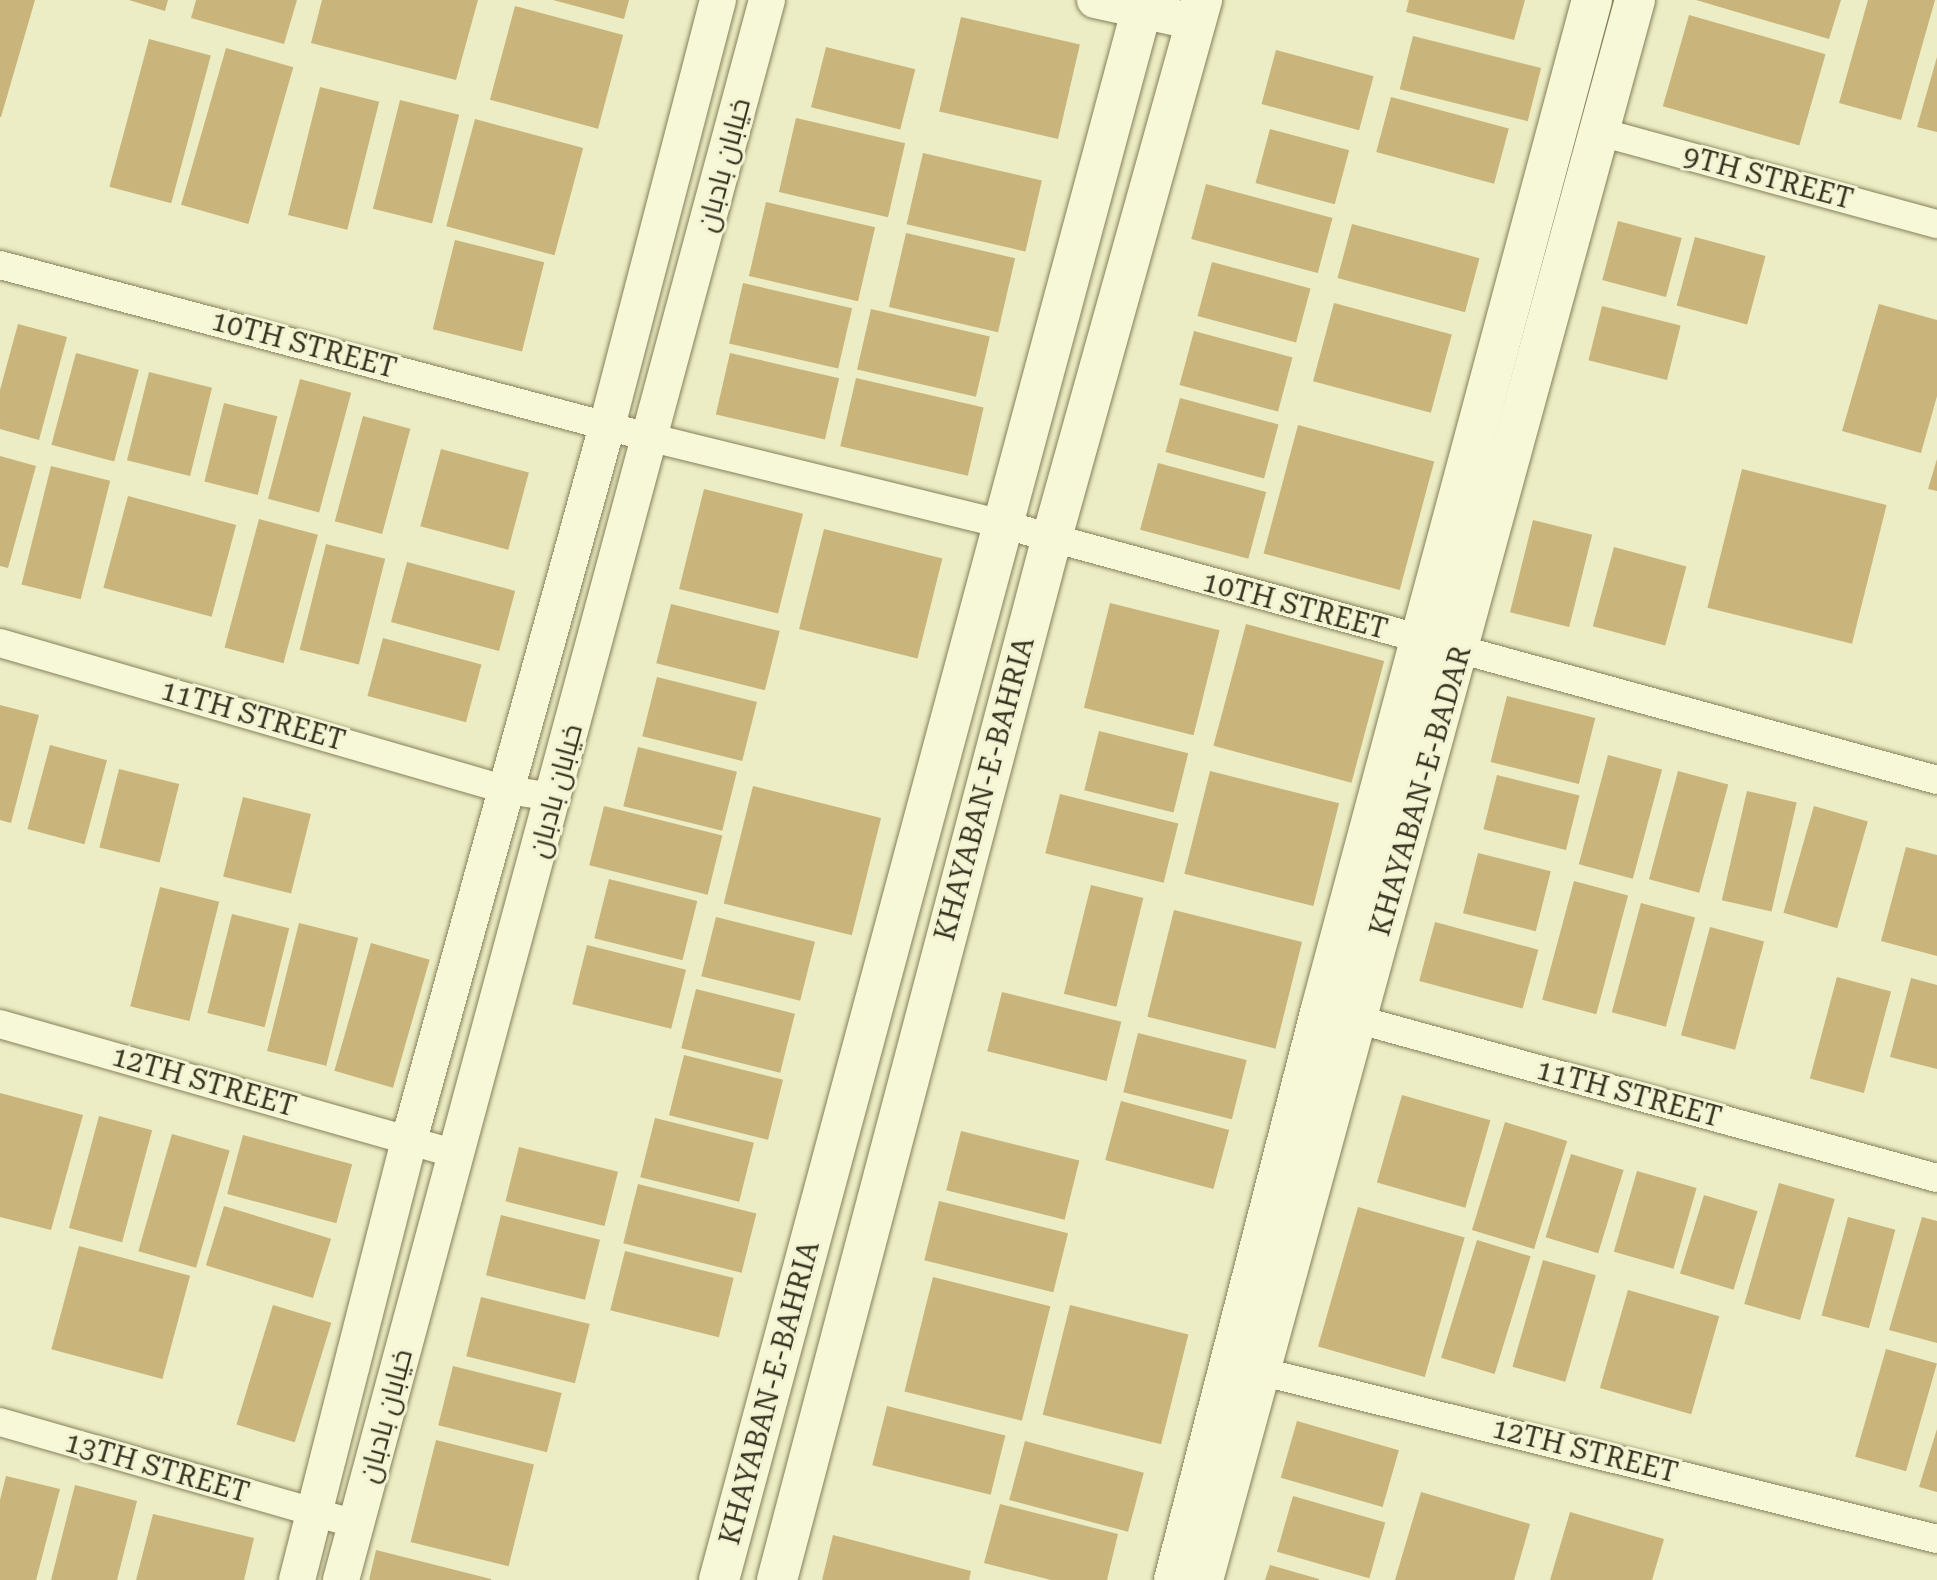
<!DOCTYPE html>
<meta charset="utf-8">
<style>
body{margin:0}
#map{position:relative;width:1937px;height:1580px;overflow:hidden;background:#ecedc4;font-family:"Roboto Serif",Cairo,serif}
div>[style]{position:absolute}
.building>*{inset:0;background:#c9b47b;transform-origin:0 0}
.roads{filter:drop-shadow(0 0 2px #87805b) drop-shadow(0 0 2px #87805b)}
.minor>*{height:28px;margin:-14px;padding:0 14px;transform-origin:14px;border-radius:14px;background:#f7f8d7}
.tertiary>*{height:36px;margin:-18px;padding:0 18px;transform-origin:18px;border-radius:18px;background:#f7f8d7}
.secondary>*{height:40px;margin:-20px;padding:0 20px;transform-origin:20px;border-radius:20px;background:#f7f8d7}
span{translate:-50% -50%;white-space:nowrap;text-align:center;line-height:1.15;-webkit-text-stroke:6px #f3f4d4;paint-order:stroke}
.street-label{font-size:28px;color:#37321f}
</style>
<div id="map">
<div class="building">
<i style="clip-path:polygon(0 0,35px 0,1px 117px,0 117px)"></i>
<i style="clip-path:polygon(129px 0,168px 0,165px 11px)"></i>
<i style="clip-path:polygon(196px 0,297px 0,284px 44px,191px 18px)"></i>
<i style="clip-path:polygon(322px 0,478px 0,456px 80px,311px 43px)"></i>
<i style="clip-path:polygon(553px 0,629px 0,624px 19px)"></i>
<i style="clip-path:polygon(1409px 0,1525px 0,1514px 40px,1406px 12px)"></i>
<i style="clip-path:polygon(1696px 0,1841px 0,1829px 39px)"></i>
<i style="clip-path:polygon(1868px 0,1935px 0,1901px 120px,1839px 103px)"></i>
<i style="left:515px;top:6px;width:112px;height:97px;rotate:15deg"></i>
<i style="left:1689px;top:15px;width:142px;height:95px;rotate:16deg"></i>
<i style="left:961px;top:17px;width:122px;height:97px;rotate:13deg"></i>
<i style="left:1413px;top:36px;width:132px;height:55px;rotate:14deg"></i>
<i style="left:149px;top:39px;width:64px;height:153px;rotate:15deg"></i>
<i style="left:826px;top:47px;width:92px;height:62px;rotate:14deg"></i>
<i style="left:226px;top:48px;width:70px;height:163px;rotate:16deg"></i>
<i style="left:1276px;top:50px;width:101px;height:56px;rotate:15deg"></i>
<i style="clip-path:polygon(1937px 57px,1937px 132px,1917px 127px)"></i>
<i style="left:320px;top:87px;width:61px;height:132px;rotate:14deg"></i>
<i style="left:1391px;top:97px;width:122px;height:57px;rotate:15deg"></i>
<i style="left:400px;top:100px;width:61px;height:112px;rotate:14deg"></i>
<i style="left:796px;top:118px;width:112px;height:76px;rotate:13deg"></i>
<i style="left:475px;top:119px;width:112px;height:111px;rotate:15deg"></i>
<i style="left:1270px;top:129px;width:82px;height:56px;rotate:15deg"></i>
<i style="left:923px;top:153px;width:122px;height:73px;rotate:13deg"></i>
<i style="left:1206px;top:184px;width:131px;height:57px;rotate:15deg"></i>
<i style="left:766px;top:202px;width:112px;height:76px;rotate:13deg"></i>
<i style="left:1618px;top:221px;width:66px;height:61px;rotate:15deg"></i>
<i style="left:1352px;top:224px;width:132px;height:56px;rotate:15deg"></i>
<i style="left:906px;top:233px;width:112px;height:76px;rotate:13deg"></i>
<i style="left:1695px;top:237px;width:73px;height:71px;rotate:15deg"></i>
<i style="left:455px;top:240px;width:92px;height:92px;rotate:14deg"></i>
<i style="left:1212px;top:262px;width:102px;height:56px;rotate:15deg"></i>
<i style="left:743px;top:283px;width:112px;height:62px;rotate:13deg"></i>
<i style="left:1334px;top:303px;width:122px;height:81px;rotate:15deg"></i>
<i style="clip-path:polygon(1879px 304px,1937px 320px,1937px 396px,1921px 453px,1842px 431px)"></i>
<i style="left:1602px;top:306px;width:81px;height:56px;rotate:14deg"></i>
<i style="left:871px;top:309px;width:122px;height:62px;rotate:13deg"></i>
<i style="clip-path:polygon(18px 324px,67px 337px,39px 440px,0 429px,0 390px)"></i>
<i style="left:1194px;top:331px;width:102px;height:56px;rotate:15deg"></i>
<i style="left:76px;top:353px;width:65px;height:95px;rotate:15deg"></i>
<i style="left:730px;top:353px;width:112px;height:63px;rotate:13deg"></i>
<i style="left:149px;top:372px;width:65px;height:91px;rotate:14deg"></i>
<i style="left:856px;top:378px;width:131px;height:70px;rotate:13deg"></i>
<i style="left:300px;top:379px;width:53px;height:124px;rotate:15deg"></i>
<i style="left:1180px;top:398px;width:102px;height:56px;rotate:15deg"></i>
<i style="left:224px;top:403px;width:55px;height:81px;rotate:14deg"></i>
<i style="left:363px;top:416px;width:49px;height:109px;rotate:15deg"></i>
<i style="left:1298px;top:425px;width:141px;height:133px;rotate:15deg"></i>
<i style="left:441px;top:449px;width:91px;height:80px;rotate:15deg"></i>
<i style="clip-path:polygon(0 456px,36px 466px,8px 568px,0 566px)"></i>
<i style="clip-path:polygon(1937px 459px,1937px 491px,1928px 489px)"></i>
<i style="left:1158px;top:463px;width:112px;height:69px;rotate:15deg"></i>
<i style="left:51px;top:466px;width:61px;height:122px;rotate:14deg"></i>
<i style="left:1742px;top:469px;width:149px;height:143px;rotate:14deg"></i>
<i style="left:704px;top:489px;width:102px;height:103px;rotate:14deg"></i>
<i style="left:128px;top:496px;width:112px;height:95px;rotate:15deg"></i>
<i style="left:259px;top:519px;width:61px;height:133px;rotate:15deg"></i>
<i style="left:1533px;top:520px;width:61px;height:95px;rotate:14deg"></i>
<i style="left:824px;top:529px;width:122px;height:103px;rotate:14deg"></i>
<i style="left:326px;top:544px;width:61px;height:109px;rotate:14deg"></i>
<i style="left:1614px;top:547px;width:75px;height:82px;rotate:15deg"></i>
<i style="left:407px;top:562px;width:112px;height:62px;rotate:15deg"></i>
<i style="left:1110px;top:603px;width:113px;height:108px;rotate:14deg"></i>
<i style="left:671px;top:604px;width:112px;height:61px;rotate:14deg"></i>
<i style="left:1246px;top:624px;width:143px;height:126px;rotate:15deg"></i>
<i style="left:383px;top:638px;width:102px;height:60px;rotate:15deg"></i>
<i style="left:657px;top:677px;width:103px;height:61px;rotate:14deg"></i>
<i style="left:1507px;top:696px;width:91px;height:68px;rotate:14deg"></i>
<i style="clip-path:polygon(0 705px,39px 715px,11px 823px,0 820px)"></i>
<i style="left:1099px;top:731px;width:92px;height:61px;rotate:14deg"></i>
<i style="left:50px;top:745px;width:59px;height:87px;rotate:15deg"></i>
<i style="left:638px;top:747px;width:102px;height:61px;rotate:14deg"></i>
<i style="left:1608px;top:755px;width:56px;height:113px;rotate:15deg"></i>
<i style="left:119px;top:769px;width:62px;height:81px;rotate:14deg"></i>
<i style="left:1210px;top:771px;width:133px;height:106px;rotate:14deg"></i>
<i style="left:1678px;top:771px;width:52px;height:112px;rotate:15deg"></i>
<i style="left:1497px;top:775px;width:85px;height:56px;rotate:14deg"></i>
<i style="left:753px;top:786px;width:132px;height:121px;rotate:14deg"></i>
<i style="left:1747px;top:791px;width:51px;height:112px;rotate:13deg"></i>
<i style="left:1060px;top:794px;width:122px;height:61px;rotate:14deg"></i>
<i style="left:243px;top:797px;width:70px;height:82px;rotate:14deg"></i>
<i style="left:604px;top:806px;width:122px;height:61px;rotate:14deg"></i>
<i style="left:1814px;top:806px;width:56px;height:111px;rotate:16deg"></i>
<i style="clip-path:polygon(1906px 847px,1937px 855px,1937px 956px,1881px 941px)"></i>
<i style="left:1478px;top:853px;width:75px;height:62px;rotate:14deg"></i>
<i style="left:609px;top:879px;width:91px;height:61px;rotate:14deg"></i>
<i style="left:1574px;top:881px;width:56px;height:123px;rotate:15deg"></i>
<i style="left:1091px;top:885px;width:54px;height:112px;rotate:14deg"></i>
<i style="left:160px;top:887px;width:61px;height:123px;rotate:14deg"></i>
<i style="left:1641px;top:903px;width:56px;height:113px;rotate:15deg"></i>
<i style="left:1174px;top:910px;width:132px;height:110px;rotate:14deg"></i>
<i style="left:232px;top:914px;width:59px;height:102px;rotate:14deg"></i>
<i style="left:716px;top:917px;width:102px;height:61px;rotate:14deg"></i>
<i style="left:1435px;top:922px;width:107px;height:61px;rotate:15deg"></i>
<i style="left:299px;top:923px;width:61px;height:132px;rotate:14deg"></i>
<i style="left:1710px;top:927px;width:56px;height:112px;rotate:15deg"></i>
<i style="left:371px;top:943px;width:61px;height:133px;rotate:16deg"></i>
<i style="left:587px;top:945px;width:102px;height:61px;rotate:14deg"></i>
<i style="left:1837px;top:977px;width:56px;height:105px;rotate:15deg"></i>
<i style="clip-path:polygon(1911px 978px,1937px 985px,1937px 1069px,1890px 1057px)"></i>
<i style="left:696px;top:989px;width:102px;height:61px;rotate:14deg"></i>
<i style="left:1002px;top:992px;width:123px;height:61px;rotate:14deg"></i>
<i style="left:1138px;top:1033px;width:112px;height:61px;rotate:14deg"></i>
<i style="left:684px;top:1055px;width:102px;height:62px;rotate:14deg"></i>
<i style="clip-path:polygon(0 1093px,83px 1115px,51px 1230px,0 1217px)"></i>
<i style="left:1402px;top:1095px;width:92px;height:91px;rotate:16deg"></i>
<i style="left:1121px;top:1101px;width:112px;height:61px;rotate:15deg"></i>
<i style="left:99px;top:1116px;width:55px;height:116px;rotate:15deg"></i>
<i style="left:655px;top:1118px;width:102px;height:61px;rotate:14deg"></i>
<i style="left:1505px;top:1122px;width:65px;height:113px;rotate:17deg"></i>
<i style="left:961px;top:1131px;width:122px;height:61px;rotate:14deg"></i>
<i style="left:172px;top:1134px;width:60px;height:122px;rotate:16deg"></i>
<i style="left:243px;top:1135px;width:113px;height:61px;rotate:15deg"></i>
<i style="left:519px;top:1147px;width:102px;height:56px;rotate:14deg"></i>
<i style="left:1571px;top:1154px;width:55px;height:87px;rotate:17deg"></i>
<i style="left:1637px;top:1171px;width:62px;height:84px;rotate:16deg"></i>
<i style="left:1779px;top:1183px;width:58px;height:126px;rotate:16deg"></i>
<i style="left:638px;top:1184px;width:122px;height:61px;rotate:14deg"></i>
<i style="left:1704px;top:1195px;width:56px;height:82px;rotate:17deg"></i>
<i style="left:939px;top:1201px;width:133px;height:61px;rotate:14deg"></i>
<i style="left:224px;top:1206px;width:112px;height:62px;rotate:17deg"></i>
<i style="left:1358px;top:1207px;width:111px;height:145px;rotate:16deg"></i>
<i style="left:501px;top:1215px;width:102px;height:62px;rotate:14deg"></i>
<i style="left:1848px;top:1217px;width:49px;height:102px;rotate:15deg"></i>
<i style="clip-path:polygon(1922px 1217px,1937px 1221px,1937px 1343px,1889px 1330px)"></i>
<i style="left:1477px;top:1240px;width:56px;height:123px;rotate:17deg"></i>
<i style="left:79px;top:1246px;width:115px;height:107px;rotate:15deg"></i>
<i style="left:625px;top:1251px;width:112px;height:61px;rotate:14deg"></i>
<i style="left:1543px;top:1260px;width:55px;height:111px;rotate:16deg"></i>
<i style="left:933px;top:1277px;width:121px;height:118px;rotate:14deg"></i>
<i style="left:1628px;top:1290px;width:95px;height:102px;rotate:16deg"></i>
<i style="left:481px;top:1297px;width:112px;height:61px;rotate:14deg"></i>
<i style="left:273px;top:1305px;width:61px;height:125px;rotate:17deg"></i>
<i style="left:1070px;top:1305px;width:122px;height:113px;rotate:14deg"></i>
<i style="left:1886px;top:1349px;width:53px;height:112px;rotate:16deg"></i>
<i style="left:453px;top:1366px;width:112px;height:61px;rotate:14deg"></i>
<i style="left:887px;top:1406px;width:122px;height:61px;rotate:14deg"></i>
<i style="left:1297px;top:1421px;width:106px;height:59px;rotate:16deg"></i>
<i style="clip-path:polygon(1937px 1429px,1937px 1492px,1919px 1487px)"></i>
<i style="left:436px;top:1440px;width:101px;height:105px;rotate:14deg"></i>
<i style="left:1025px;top:1441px;width:123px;height:61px;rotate:15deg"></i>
<i style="clip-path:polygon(6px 1476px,60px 1489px,36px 1580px,0 1580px,0 1500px)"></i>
<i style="clip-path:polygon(75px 1485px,137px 1501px,117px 1580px,51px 1580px)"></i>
<i style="clip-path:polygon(1421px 1492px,1530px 1524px,1514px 1580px,1395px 1580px)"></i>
<i style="left:1293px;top:1496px;width:96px;height:58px;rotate:16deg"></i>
<i style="clip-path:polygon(1000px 1504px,1118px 1534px,1107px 1580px,1051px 1580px,984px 1563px)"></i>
<i style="clip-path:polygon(1570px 1512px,1664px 1539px,1652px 1580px,1550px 1580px)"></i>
<i style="clip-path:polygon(153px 1514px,254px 1538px,244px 1580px,136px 1580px)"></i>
<i style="clip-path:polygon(833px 1535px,971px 1571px,969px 1580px,822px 1580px)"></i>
<i style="clip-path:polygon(376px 1550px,491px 1579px,491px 1580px,369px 1580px)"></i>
<i style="clip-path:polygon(1270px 1565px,1319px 1579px,1319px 1580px,1265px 1580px)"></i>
</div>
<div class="roads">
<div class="minor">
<i style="left:1600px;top:132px;width:349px;rotate:15.3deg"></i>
<i style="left:0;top:265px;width:675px;rotate:14.86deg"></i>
<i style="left:652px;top:438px;width:364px;rotate:13.8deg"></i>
<i style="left:1005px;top:525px;width:966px;rotate:15.3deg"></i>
<i style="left:0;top:643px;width:528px;rotate:16.17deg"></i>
<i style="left:507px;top:790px;width:48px;rotate:8.5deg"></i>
<i style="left:1341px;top:1015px;width:618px;rotate:15.3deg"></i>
<i style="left:0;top:1024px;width:474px;rotate:15.9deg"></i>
<i style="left:1243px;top:1367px;width:715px;rotate:13.92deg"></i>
<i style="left:0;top:1422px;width:370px;rotate:16deg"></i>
</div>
<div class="tertiary">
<i style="left:1095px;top:0;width:102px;rotate:12.4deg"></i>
<i style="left:297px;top:1580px;width:454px;rotate:-75.7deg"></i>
<i style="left:409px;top:1140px;width:741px;rotate:-74.5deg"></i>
<i style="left:607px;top:426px;width:440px;rotate:-75.4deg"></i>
<i style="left:341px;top:1580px;width:1636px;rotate:-74.91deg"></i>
</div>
<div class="secondary">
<i style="left:719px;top:1580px;width:1636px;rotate:-74.94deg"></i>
<i style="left:777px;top:1580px;width:1075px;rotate:-75.23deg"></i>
<i style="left:1051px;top:541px;width:562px;rotate:-74.4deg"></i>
<i style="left:1174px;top:1580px;width:590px;rotate:-75.56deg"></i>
<i style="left:1321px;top:1009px;width:1045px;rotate:-74.97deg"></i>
<i style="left:1203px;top:1580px;width:1638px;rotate:-74.71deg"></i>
</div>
</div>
<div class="street-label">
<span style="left:724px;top:165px;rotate:-75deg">خیابان بادبان</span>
<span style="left:1768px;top:178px;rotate:15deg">9TH STREET</span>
<span style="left:304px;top:345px;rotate:15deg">10TH STREET</span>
<span style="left:1295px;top:606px;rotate:15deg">10TH STREET</span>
<span style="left:253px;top:716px;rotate:16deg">11TH STREET</span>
<span style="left:985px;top:789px;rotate:-75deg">KHAYABAN-E-BAHRIA</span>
<span style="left:556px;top:791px;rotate:-75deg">خیابان بادبان</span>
<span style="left:1421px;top:791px;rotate:-74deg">KHAYABAN-E-BADAR</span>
<span style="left:204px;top:1082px;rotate:16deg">12TH STREET</span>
<span style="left:1629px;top:1094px;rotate:15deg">11TH STREET</span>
<span style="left:770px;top:1393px;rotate:-75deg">KHAYABAN-E-BAHRIA</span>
<span style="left:386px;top:1416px;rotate:-75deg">خیابان بادبان</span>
<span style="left:1585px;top:1451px;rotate:14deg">12TH STREET</span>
<span style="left:157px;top:1468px;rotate:16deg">13TH STREET</span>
</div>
</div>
